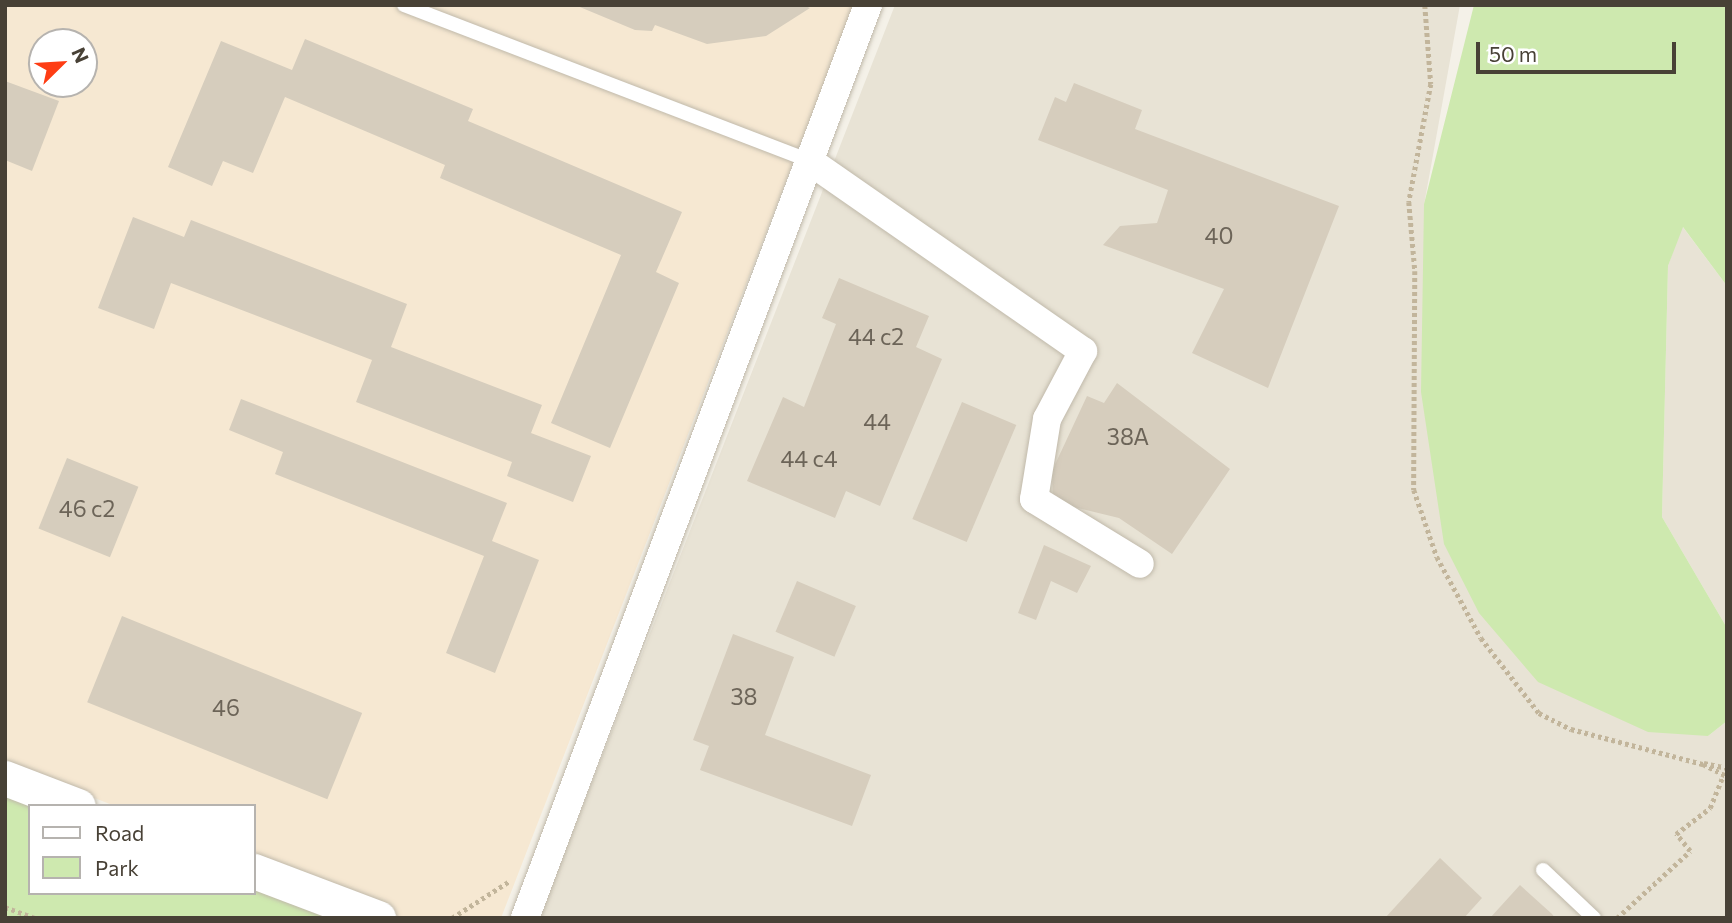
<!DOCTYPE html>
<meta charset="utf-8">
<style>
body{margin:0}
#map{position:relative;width:1732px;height:923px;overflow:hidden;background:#f4f1e8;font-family:Commissioner,sans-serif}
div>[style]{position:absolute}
.residential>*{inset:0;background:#e8e3d5}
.commercial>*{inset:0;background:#f6e8d2}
.green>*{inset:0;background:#cee9af}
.building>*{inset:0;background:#d6cdbd;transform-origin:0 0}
.path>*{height:4.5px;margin-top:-2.25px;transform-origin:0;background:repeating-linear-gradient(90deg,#c2b59b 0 3.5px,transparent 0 7px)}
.roads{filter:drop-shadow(0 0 2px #c0b9aa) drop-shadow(0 0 2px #c0b9aa)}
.service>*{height:14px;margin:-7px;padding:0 7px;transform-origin:7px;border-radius:7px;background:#fff}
.minor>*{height:28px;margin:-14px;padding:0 14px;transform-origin:14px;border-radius:14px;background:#fff}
.tertiary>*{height:35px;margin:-17.5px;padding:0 17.5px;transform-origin:17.5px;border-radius:17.5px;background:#fff}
span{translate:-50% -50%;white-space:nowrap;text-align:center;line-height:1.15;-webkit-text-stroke:5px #fff;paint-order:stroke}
.number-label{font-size:23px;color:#6c6458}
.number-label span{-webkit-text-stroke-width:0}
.frame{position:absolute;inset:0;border:7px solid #484136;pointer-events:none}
.legend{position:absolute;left:28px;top:804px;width:228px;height:91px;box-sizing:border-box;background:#fff;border:2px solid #b6b3af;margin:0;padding:9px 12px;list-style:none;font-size:21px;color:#484136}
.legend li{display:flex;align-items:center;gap:14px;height:35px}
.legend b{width:35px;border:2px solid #b6b3af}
.north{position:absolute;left:28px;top:28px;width:70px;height:70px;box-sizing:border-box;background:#fff;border:2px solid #b6b3af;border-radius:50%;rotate:66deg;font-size:19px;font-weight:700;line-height:28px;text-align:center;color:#484136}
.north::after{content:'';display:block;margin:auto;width:24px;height:32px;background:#fe3d14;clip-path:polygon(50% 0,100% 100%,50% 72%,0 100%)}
.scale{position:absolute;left:1476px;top:42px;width:200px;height:32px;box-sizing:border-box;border:4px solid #484136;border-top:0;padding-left:9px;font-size:21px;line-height:24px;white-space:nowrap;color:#484136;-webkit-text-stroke:5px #fff;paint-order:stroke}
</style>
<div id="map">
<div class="residential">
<i style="clip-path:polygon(895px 5px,1460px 5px,1424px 205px,1426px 294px,1708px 736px,1727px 721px,1727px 918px,539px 918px)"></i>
<i style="clip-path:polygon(1682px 226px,1727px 286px,1727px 628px,1662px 517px,1668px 266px)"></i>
</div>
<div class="commercial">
<i style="clip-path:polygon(evenodd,5px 5px,854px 5px,501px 918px,403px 918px,254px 860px,254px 806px,115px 806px,5px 763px,5px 5px,42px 42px,84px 42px,84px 84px,42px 84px,42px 42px)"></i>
</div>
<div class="green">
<i style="clip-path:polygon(1474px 5px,1727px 5px,1727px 286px,1683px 227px,1668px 266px,1662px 517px,1727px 628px,1727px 721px,1708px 736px,1648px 732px,1538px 682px,1479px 613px,1444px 544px,1421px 392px,1424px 204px)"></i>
<i style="clip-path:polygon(5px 795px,30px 806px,30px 893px,254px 893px,254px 886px,341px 918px,5px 918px)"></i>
</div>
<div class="building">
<i style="clip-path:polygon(575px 5px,803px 5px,810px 8px,766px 36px,707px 44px,655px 25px,652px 31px,635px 30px)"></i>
<i style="clip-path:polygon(305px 39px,473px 109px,468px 121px,682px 212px,656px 272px,679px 283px,610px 448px,551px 423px,621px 255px,440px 178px,445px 165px,285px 97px,253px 173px,223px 161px,212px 186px,168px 167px,221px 41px,292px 70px)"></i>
<i style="clip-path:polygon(5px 81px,59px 101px,32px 171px,5px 160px)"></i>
<i style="clip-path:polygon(1074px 83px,1142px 110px,1135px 129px,1339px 206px,1268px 388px,1192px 353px,1224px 289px,1103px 245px,1120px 226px,1157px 223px,1168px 190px,1038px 140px,1055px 97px,1066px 102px)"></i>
<i style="clip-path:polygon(133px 217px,184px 237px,191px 220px,407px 304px,391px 347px,542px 405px,531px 433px,591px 456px,573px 502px,507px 476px,512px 462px,356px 402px,372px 360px,171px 283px,154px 329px,98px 308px)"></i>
<i style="clip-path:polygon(839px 278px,929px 316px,916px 347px,942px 359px,880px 506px,846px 491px,835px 518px,747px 481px,783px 397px,804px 407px,836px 324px,822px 318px)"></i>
<i style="clip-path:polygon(1117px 383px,1230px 469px,1172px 554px,1119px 518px,1053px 502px,1052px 471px,1087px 396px,1104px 403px)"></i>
<i style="clip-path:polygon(241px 399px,507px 503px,492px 541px,539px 560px,495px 673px,446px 653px,484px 556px,275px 474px,283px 452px,229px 430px)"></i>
<i style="left:962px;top:402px;width:59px;height:127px;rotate:23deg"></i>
<i style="left:67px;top:458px;width:77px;height:76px;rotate:22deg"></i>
<i style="clip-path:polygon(1044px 545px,1091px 566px,1077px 593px,1051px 581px,1036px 620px,1018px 613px)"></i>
<i style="left:797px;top:581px;width:64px;height:55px;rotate:23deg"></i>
<i style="left:122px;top:616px;width:259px;height:93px;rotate:22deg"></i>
<i style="clip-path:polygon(733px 634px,794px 657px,765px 735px,871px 775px,852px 826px,700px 770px,709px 746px,693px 740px)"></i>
<i style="clip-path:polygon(1440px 858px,1482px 898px,1464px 918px,1385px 918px)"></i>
<i style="clip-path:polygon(1520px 885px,1552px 914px,1555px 918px,1490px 918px)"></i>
</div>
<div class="path">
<i style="left:1425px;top:5px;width:79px;rotate:85.7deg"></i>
<i style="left:1431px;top:84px;width:120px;rotate:100.6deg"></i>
<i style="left:1409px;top:202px;width:69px;rotate:85deg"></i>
<i style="left:1415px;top:271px;width:219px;rotate:90.3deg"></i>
<i style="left:1414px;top:490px;width:71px;rotate:71.1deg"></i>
<i style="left:1437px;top:557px;width:92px;rotate:61.5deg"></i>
<i style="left:1481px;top:638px;width:95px;rotate:52.3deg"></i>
<i style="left:1539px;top:713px;width:36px;rotate:27deg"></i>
<i style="left:1571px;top:729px;width:137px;rotate:14.9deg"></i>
<i style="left:1703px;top:764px;width:27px;rotate:27deg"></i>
<i style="left:1704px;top:763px;width:24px;rotate:12deg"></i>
<i style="left:5px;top:907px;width:33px;rotate:20deg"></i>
<i style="left:452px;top:918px;width:67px;rotate:-32.7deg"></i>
<i style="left:1617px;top:918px;width:99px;rotate:-42.5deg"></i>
<i style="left:1690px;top:851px;width:22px;rotate:-129deg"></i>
<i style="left:1676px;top:834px;width:43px;rotate:-37.4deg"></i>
<i style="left:1710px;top:808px;width:35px;rotate:-68deg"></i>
</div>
<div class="roads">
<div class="service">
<i style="left:404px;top:5px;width:433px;rotate:21deg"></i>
<i style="left:1543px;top:870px;width:70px;rotate:43.3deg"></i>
</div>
<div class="minor">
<i style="left:808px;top:160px;width:335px;rotate:34.8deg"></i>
<i style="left:1083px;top:351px;width:77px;rotate:117.9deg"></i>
<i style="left:1047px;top:419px;width:81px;rotate:99.2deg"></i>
<i style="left:1034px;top:499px;width:124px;rotate:31.5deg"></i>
<i style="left:525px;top:918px;width:975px;rotate:-69.41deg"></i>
</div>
<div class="tertiary">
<i style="left:5px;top:778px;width:78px;rotate:21deg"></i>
<i style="left:254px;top:871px;width:133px;rotate:20.8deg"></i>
</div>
</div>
<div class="number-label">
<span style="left:1219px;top:235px">40</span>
<span style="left:876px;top:336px">44 с2</span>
<span style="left:877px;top:421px">44</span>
<span style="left:1128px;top:436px">38А</span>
<span style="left:809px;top:458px">44 с4</span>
<span style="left:87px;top:508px">46 с2</span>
<span style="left:744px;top:696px">38</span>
<span style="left:226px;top:707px">46</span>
</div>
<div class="frame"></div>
<ul class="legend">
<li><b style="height:9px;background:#fff"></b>Road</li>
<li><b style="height:19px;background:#cee9af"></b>Park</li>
</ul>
<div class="north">N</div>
<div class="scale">50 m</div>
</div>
